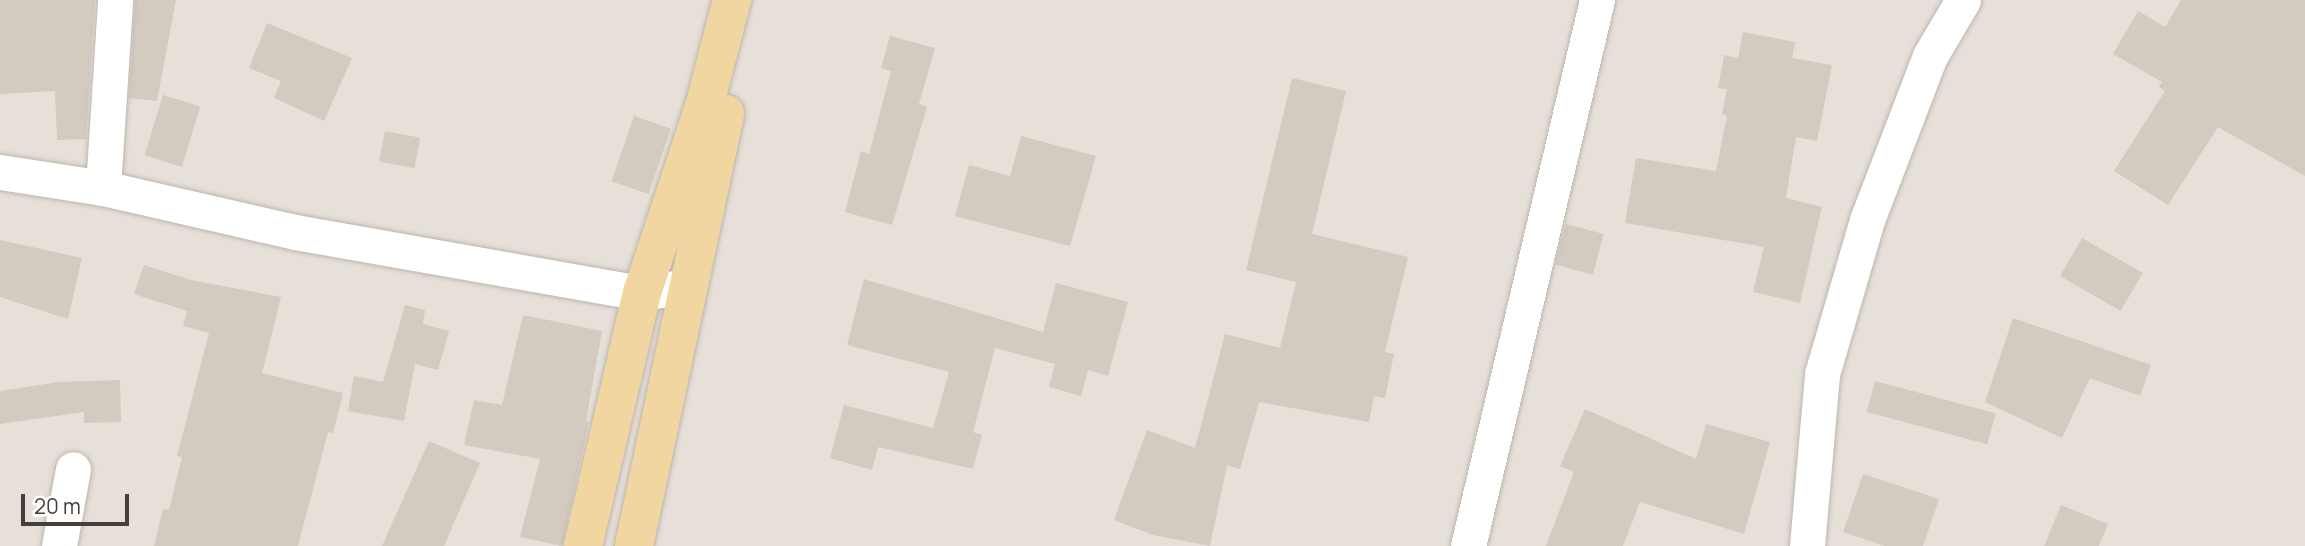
<!DOCTYPE html>
<style>
body{margin:0}
#map{position:relative;width:2305px;height:546px;overflow:hidden;background:#f2efe9;font-family:Manrope,sans-serif}
div>[style]{position:absolute}
.residential>*{inset:0;background:#e6e0d8;transform-origin:0 0}
.building>*{inset:0;background:#d3cac0;transform-origin:0 0}
.roads{filter:drop-shadow(0 0 2px #bdb6ad) drop-shadow(0 0 2px #bdb6ad)}
.minor>*{height:35px;margin:-17.5px;padding:0 17.5px;transform-origin:17.5px;border-radius:17.5px;background:#fff}
.primary>*{height:38px;margin:-19px;padding:0 19px;transform-origin:19px;border-radius:19px;background:#f2d6a2}
span{translate:-50% -50%;white-space:nowrap;text-align:center;line-height:1.15;-webkit-text-stroke:5px #fff;paint-order:stroke}
.scale{position:absolute;left:21px;top:494px;width:108px;height:32px;box-sizing:border-box;border:4px solid #453f38;border-top:0;padding-left:9px;font-size:21px;line-height:24px;white-space:nowrap;color:#453f38;-webkit-text-stroke:5px #fff;paint-order:stroke}
</style>
<div id="map">
<div class="residential">
<i style="left:0;top:0;width:2305px;height:546px"></i>
</div>
<div class="building">
<i style="clip-path:polygon(0 0,95px 0,86px 139px,57px 140px,55px 91px,0 94px)"></i>
<i style="clip-path:polygon(135px 0,176px 0,157px 101px,129px 98px)"></i>
<i style="clip-path:polygon(2181px 0,2305px 0,2305px 176px,2218px 127px,2168px 205px,2114px 171px,2165px 91px,2159px 87px,2162px 82px,2113px 54px,2138px 11px,2165px 27px)"></i>
<i style="clip-path:polygon(267px 23px,352px 58px,324px 121px,274px 98px,281px 81px,249px 68px)"></i>
<i style="clip-path:polygon(1743px 32px,1795px 42px,1792px 58px,1832px 65px,1817px 141px,1796px 137px,1786px 198px,1822px 207px,1800px 303px,1753px 292px,1764px 247px,1625px 223px,1636px 158px,1716px 171px,1727px 116px,1722px 114px,1727px 89px,1718px 88px,1724px 55px,1738px 58px)"></i>
<i style="clip-path:polygon(890px 36px,935px 48px,919px 104px,927px 107px,892px 225px,845px 212px,861px 151px,869px 154px,891px 71px,881px 68px)"></i>
<i style="clip-path:polygon(1292px 78px,1346px 91px,1312px 234px,1408px 257px,1385px 352px,1394px 354px,1385px 398px,1374px 396px,1369px 422px,1259px 402px,1240px 469px,1227px 465px,1210px 546px,1153px 535px,1114px 520px,1147px 430px,1195px 448px,1225px 334px,1280px 348px,1296px 282px,1246px 270px)"></i>
<i style="left:163px;top:95px;width:39px;height:63px;rotate:17deg"></i>
<i style="left:634px;top:116px;width:39px;height:69px;rotate:19deg"></i>
<i style="left:385px;top:131px;width:36px;height:31px;rotate:11deg"></i>
<i style="clip-path:polygon(1021px 136px,1096px 156px,1070px 246px,955px 216px,969px 165px,1010px 176px)"></i>
<i style="left:1566px;top:224px;width:39px;height:42px;rotate:15deg"></i>
<i style="left:2082px;top:238px;width:70px;height:44px;rotate:30deg"></i>
<i style="clip-path:polygon(0 240px,82px 258px,68px 319px,0 297px)"></i>
<i style="clip-path:polygon(144px 265px,191px 280px,281px 297px,262px 373px,343px 393px,333px 433px,328px 432px,298px 546px,154px 546px,163px 509px,169px 510px,182px 457px,177px 456px,209px 333px,183px 326px,187px 311px,134px 294px)"></i>
<i style="clip-path:polygon(864px 279px,1043px 332px,1056px 283px,1128px 302px,1108px 376px,1088px 370px,1081px 396px,1049px 387px,1055px 364px,995px 348px,973px 432px,982px 435px,973px 469px,878px 447px,872px 470px,830px 458px,844px 405px,933px 428px,949px 372px,847px 345px)"></i>
<i style="clip-path:polygon(405px 305px,425px 310px,423px 324px,449px 331px,438px 370px,415px 364px,404px 421px,348px 411px,354px 376px,383px 382px)"></i>
<i style="clip-path:polygon(523px 315px,602px 331px,586px 421px,589px 422px,562px 546px,520px 537px,540px 459px,464px 445px,474px 400px,502px 405px)"></i>
<i style="clip-path:polygon(2013px 318px,2151px 365px,2140px 396px,2090px 378px,2062px 438px,1985px 402px)"></i>
<i style="clip-path:polygon(120px 380px,121px 422px,84px 423px,84px 412px,0 424px,0 391px,59px 382px)"></i>
<i style="left:1875px;top:381px;width:125px;height:32px;rotate:15deg"></i>
<i style="clip-path:polygon(1585px 409px,1696px 459px,1706px 424px,1770px 442px,1744px 534px,1640px 502px,1623px 546px,1546px 546px,1574px 472px,1560px 466px)"></i>
<i style="clip-path:polygon(429px 441px,480px 463px,444px 546px,382px 546px)"></i>
<i style="clip-path:polygon(1863px 474px,1939px 499px,1923px 546px,1885px 546px,1843px 532px)"></i>
<i style="clip-path:polygon(2061px 505px,2108px 524px,2099px 546px,2044px 546px)"></i>
</div>
<div class="roads">
<div class="minor">
<i style="left:0;top:172px;width:104px;rotate:8.8deg"></i>
<i style="left:103px;top:188px;width:197px;rotate:12.9deg"></i>
<i style="left:295px;top:232px;width:352px;rotate:10deg"></i>
<i style="left:642px;top:293px;width:46px;rotate:-8.8deg"></i>
<i style="left:103px;top:188px;width:188px;rotate:-86.3deg"></i>
<i style="left:59px;top:546px;width:78px;rotate:-79.7deg"></i>
<i style="left:1468px;top:546px;width:561px;rotate:-76.71deg"></i>
<i style="left:1807px;top:546px;width:173px;rotate:-85deg"></i>
<i style="left:1822px;top:374px;width:160px;rotate:-73.7deg"></i>
<i style="left:1867px;top:220px;width:176px;rotate:-69deg"></i>
<i style="left:1930px;top:56px;width:65px;rotate:-59.5deg"></i>
</div>
<div class="primary">
<i style="left:583px;top:546px;width:260px;rotate:-76.9deg"></i>
<i style="left:642px;top:293px;width:196px;rotate:-71.6deg"></i>
<i style="left:704px;top:107px;width:111px;rotate:-75.3deg"></i>
<i style="left:634px;top:546px;width:442px;rotate:-78.1deg"></i>
</div>
</div>
<div class="scale">20 m</div>
</div>
